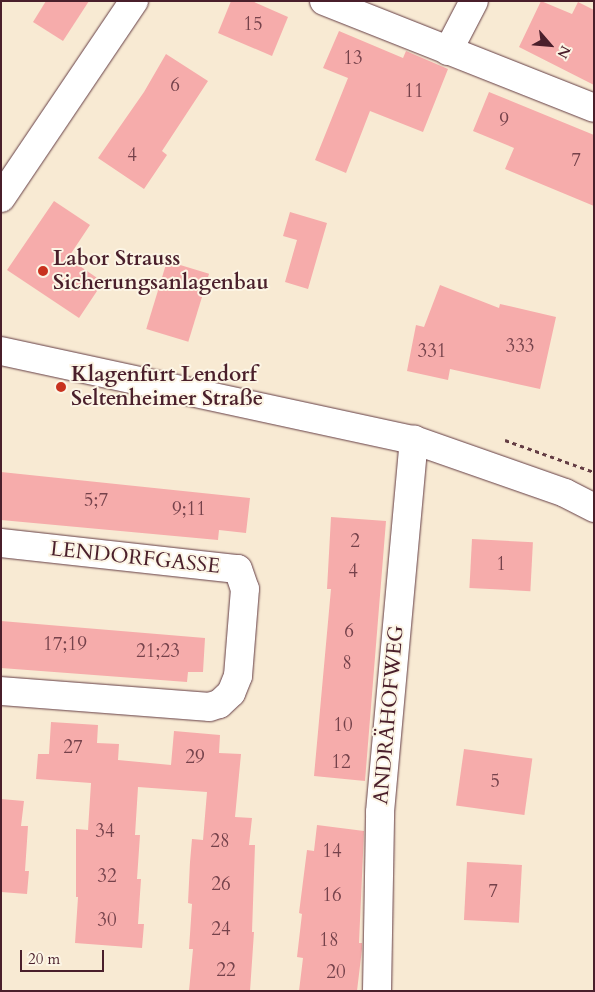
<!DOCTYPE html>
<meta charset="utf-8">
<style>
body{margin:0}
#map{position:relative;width:595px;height:992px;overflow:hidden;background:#f8ead3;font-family:Cardo,serif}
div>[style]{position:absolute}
.building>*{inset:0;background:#f6acab;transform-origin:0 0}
.path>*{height:3px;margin-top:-1.5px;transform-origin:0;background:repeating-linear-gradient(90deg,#643d44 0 4px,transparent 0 8px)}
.roads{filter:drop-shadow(0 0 1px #643d44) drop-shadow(0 0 1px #643d44)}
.minor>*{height:28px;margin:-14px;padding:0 14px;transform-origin:14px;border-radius:14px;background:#fff}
.major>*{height:28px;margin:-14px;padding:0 14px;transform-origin:14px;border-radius:14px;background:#fff}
.dots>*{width:14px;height:14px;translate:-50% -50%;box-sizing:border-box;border:2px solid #fcf5e5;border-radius:50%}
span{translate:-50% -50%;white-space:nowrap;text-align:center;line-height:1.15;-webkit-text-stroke:4px #fcf5e5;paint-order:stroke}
.number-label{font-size:19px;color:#75424b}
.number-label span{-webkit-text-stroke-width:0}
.poi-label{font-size:21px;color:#4a1f2b;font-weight:700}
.left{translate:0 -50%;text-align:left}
.street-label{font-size:21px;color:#4a1f2b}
.frame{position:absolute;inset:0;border:2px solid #4a1f2b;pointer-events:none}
.north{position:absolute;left:525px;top:20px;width:50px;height:50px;-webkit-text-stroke:4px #fcf5e5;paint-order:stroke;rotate:117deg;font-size:14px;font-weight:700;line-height:20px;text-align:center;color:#4a1f2b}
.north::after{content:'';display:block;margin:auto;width:18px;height:22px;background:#4a1f2b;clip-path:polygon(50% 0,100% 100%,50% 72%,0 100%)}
.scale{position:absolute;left:20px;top:950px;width:84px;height:22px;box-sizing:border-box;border:2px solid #4a1f2b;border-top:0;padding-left:6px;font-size:15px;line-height:18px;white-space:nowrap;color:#4a1f2b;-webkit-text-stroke:4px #fcf5e5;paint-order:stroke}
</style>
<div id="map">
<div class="building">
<i style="clip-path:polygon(46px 1px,89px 1px,63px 41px,33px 22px)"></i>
<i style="clip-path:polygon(231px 1px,252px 1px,288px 17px,272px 56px,218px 33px)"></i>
<i style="clip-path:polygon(541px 1px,572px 14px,578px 2px,594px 10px,594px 85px,519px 47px)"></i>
<i style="clip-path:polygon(339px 31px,403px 58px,406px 51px,448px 69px,423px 132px,370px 111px,346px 173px,315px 160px,348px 78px,323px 68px)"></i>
<i style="clip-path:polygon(166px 54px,208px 81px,162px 151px,167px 155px,144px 189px,98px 158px,144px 92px)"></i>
<i style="clip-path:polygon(489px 92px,594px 135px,594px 206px,505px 169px,514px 148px,473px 131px)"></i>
<i style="clip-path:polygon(54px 201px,90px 225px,68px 258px,103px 282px,79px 318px,7px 270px)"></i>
<i style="clip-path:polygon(290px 212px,327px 223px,308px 289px,285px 282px,297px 240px,283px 236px)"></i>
<i style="left:167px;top:261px;width:44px;height:71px;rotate:17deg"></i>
<i style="clip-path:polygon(440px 285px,499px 308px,500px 304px,556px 317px,540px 389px,450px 369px,448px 380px,407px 371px,416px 325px,424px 327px)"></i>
<i style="clip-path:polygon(1px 472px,250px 498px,246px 533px,219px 530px,218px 540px,1px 520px)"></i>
<i style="clip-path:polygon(331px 517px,386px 521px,365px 781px,314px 776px,331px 589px,327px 589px)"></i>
<i style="left:472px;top:539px;width:61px;height:49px;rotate:3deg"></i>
<i style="clip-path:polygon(1px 621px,205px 638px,203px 672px,188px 672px,187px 682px,1px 668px)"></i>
<i style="clip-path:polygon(51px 722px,98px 725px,97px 743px,119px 744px,118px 760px,171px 765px,174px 731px,220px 735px,219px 753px,241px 754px,235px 817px,252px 818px,249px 845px,255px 845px,252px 932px,254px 932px,250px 991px,189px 991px,193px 949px,189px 949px,192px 904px,188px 903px,190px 862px,192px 839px,203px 840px,207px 792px,138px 787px,135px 835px,140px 835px,137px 879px,141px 879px,138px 924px,144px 924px,142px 948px,75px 943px,78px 897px,76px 897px,76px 829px,88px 830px,91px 783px,36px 779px,38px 754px,49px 754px)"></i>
<i style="left:464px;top:749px;width:69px;height:57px;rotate:8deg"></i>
<i style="clip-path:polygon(1px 799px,24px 801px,21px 826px,28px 826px,25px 871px,29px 871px,27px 894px,1px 892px)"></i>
<i style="clip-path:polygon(317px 825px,364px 831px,359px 943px,362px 943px,362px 949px,357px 991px,299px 991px,303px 958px,297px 957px,302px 914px,299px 913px,307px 850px,314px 851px)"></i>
<i style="left:467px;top:862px;width:55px;height:58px;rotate:3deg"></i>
</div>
<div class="path">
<i style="left:505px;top:440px;width:95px;rotate:19.8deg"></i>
</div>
<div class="roads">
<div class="minor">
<i style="left:324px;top:1px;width:290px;rotate:21.6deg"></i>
<i style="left:448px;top:51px;width:56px;rotate:-62.5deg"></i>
<i style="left:1px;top:543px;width:238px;rotate:6.3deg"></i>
<i style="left:238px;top:569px;width:21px;rotate:71deg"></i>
<i style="left:245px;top:589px;width:87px;rotate:94.6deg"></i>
<i style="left:238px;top:676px;width:18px;rotate:112deg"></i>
<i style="left:231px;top:693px;width:16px;rotate:137deg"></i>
<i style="left:219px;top:704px;width:10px;rotate:163deg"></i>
<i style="left:209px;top:707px;width:209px;rotate:-175.6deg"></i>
<i style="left:377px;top:991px;width:179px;rotate:-89deg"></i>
<i style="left:380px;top:812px;width:374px;rotate:-84.8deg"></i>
</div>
<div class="major">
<i style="left:1px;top:198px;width:238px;rotate:-56deg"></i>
<i style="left:1px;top:351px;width:422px;rotate:12.2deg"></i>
<i style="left:414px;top:440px;width:160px;rotate:19.3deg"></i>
<i style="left:565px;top:493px;width:33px;rotate:27deg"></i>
</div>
</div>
<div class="dots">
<i style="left:43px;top:271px;background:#c8321e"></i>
<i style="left:61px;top:387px;background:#c8321e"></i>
</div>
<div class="number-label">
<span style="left:253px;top:25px">15</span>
<span style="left:353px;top:59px">13</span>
<span style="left:175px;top:86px">6</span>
<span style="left:414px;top:92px">11</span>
<span style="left:504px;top:121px">9</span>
<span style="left:132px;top:156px">4</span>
<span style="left:576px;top:161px">7</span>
<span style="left:520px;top:347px">333</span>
<span style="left:432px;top:352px">331</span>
<span style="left:96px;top:501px">5;7</span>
<span style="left:189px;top:510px">9;11</span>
<span style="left:355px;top:542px">2</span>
<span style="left:501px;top:565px">1</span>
<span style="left:353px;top:572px">4</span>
<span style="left:349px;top:632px">6</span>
<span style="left:65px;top:645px">17;19</span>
<span style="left:158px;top:652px">21;23</span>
<span style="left:347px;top:664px">8</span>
<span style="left:343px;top:726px">10</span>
<span style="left:73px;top:748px">27</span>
<span style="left:195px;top:758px">29</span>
<span style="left:341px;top:763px">12</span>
<span style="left:495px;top:782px">5</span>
<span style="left:105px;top:832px">34</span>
<span style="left:220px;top:842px">28</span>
<span style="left:332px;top:852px">14</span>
<span style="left:107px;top:877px">32</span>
<span style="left:221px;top:885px">26</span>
<span style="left:493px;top:892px">7</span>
<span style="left:332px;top:896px">16</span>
<span style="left:107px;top:921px">30</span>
<span style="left:221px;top:930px">24</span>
<span style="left:329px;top:941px">18</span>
<span style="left:226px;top:971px">22</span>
<span style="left:336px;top:973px">20</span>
</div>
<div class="poi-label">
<span class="left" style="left:53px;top:271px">Labor Strauss<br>Sicherungsanlagenbau</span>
<span class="left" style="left:71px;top:387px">Klagenfurt Lendorf<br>Seltenheimer Straße</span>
</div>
<div class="street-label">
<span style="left:135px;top:558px;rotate:6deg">LENDORFGASSE</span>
<span style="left:389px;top:715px;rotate:-85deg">ANDRÄHOFWEG</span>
</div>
<div class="frame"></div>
<div class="north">N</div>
<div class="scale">20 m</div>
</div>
